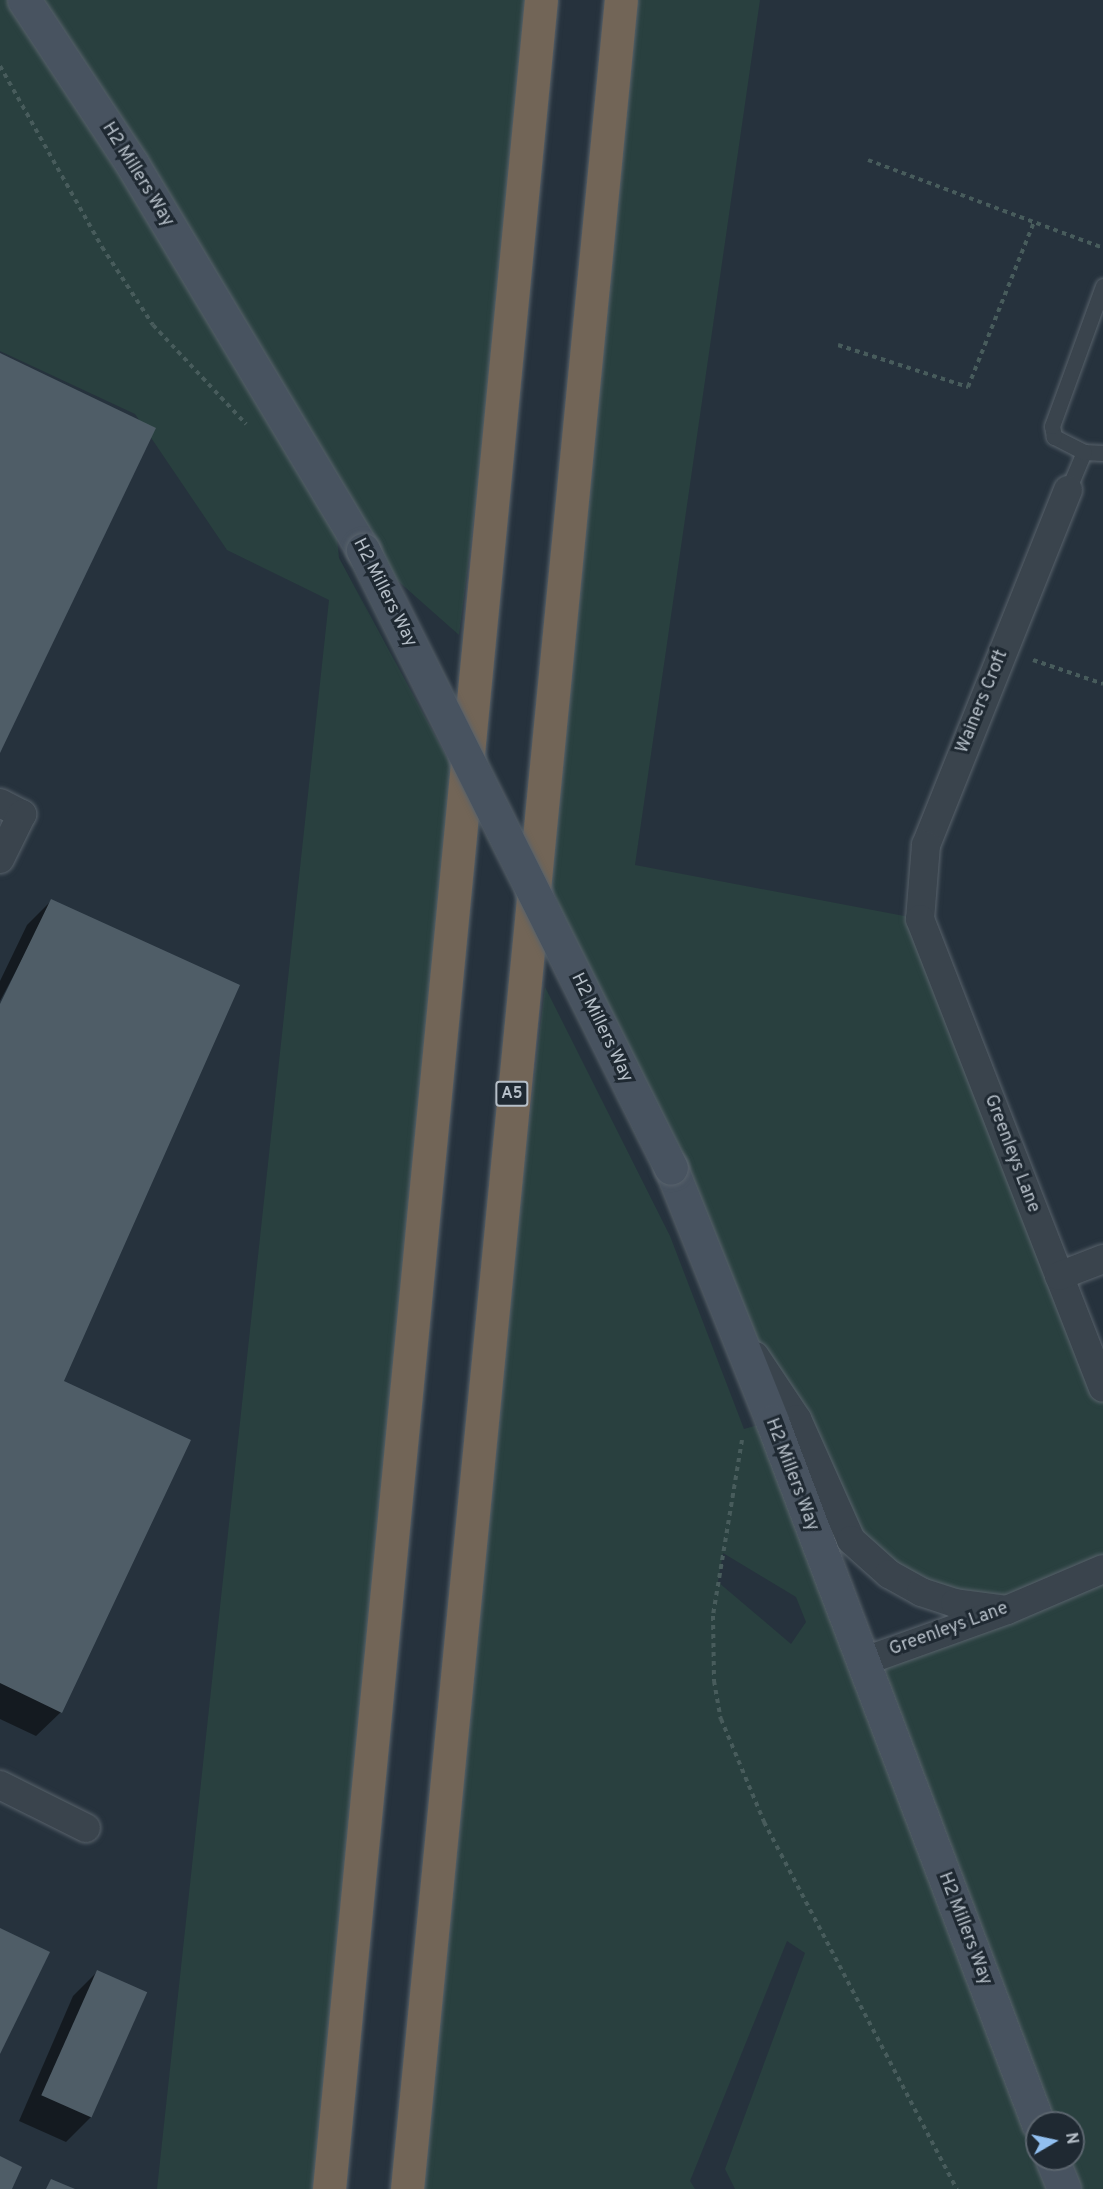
<!DOCTYPE html>
<style>
body{margin:0}
#map{position:relative;width:1103px;height:2189px;overflow:hidden;background:#26323d;font-family:Overpass,sans-serif}
div>[style]{position:absolute}
.green>*{inset:0;background:#29403f}
.shadow>*{inset:0;background:#0007}
.building>*{inset:0;background:#4f5d67;transform-origin:0 0}
.path>*{height:4px;margin-top:-2px;transform-origin:0;background:repeating-linear-gradient(90deg,#485c5c 0 4.5px,transparent 0 9px)}
.roads{filter:drop-shadow(0 0 2px #58626b) drop-shadow(0 0 2px #58626b)}
.lane>*{height:15px;margin:-7.5px;padding:0 7.5px;transform-origin:7.5px;border-radius:7.5px;background:#3a444d}
.street>*{height:28px;margin:-14px;padding:0 14px;transform-origin:14px;border-radius:14px;background:#3a444d}
.secondary>*{height:33px;margin:-16.5px;padding:0 16.5px;transform-origin:16.5px;border-radius:16.5px;background:#485360}
.highway>*{height:33px;margin:-16.5px;padding:0 16.5px;transform-origin:16.5px;border-radius:16.5px;background:#726557}
.bridges{filter:drop-shadow(0 0 2px #58626b) drop-shadow(0 0 2px #58626b)}
.secondary-bridge>*{height:33px;margin:-16.5px;padding:0 16.5px;transform-origin:16.5px;border-radius:16.5px;background:#485360}
span{translate:-50% -50%;white-space:nowrap;text-align:center;line-height:1.15;-webkit-text-stroke:6px #1f2932;paint-order:stroke}
.shield-label span{padding:2px 4px;background:#1f2932;border:2px solid;border-radius:4px;-webkit-text-stroke-width:0}
.shield-label{font-size:16px;color:#b6bfc8;font-weight:700}
.street-label{font-size:18px;color:#b6bfc8}
.north{position:absolute;left:1025px;top:2111px;width:60px;height:60px;box-sizing:border-box;background:#1f2932;border:2px solid #5b656e;border-radius:50%;rotate:81deg;font-size:16px;font-weight:700;line-height:24px;text-align:center;color:#b6bfc8}
.north::after{content:'';display:block;margin:auto;width:21px;height:27px;background:#92c0f1;clip-path:polygon(50% 0,100% 100%,50% 72%,0 100%)}
</style>
<div id="map">
<div class="green">
<i style="clip-path:polygon(0 0,541px 0,459px 635px,363px 550px,333px 499px,339px 558px,463px 787px,316px 2189px,157px 2189px,329px 600px,227px 550px,135px 414px,0 351px)"></i>
<i style="clip-path:polygon(evenodd,621px 0,760px 0,635px 865px,920px 919px,1103px 1388px,1103px 2189px,735px 2189px,725px 2169px,805px 1953px,787px 1941px,690px 2181px,695px 2189px,414px 2189px,435px 1901px,545px 987px,670px 1236px,744px 1429px,772px 1421px,862px 1662px,1005px 1610px,955px 1603px,851px 1540px,734px 1324px,536px 850px,621px 0,723px 1553px,796px 1597px,806px 1622px,791px 1644px,718px 1582px,723px 1553px,621px 0,1037px 2123px,1073px 2123px,1073px 2159px,1037px 2159px,1037px 2123px)"></i>
</div>
<div class="shadow">
<i style="clip-path:polygon(51px 901px,62px 1381px,61px 1712px,36px 1736px,0 1719px,0 1008px,39px 928px,0 1001px,0 981px,27px 925px)"></i>
<i style="clip-path:polygon(97px 1972px,91px 2117px,66px 2142px,19px 2121px,73px 1996px)"></i>
</div>
<div class="building">
<i style="clip-path:polygon(0 353px,156px 428px,0 753px)"></i>
<i style="clip-path:polygon(51px 899px,240px 985px,64px 1381px,191px 1440px,62px 1713px,0 1683px,0 1004px)"></i>
<i style="clip-path:polygon(0 1928px,50px 1952px,0 2054px)"></i>
<i style="left:97px;top:1970px;width:55px;height:137px;rotate:24deg"></i>
<i style="clip-path:polygon(0 2156px,22px 2167px,12px 2189px,0 2189px)"></i>
<i style="clip-path:polygon(51px 2179px,75px 2189px,46px 2189px)"></i>
</div>
<div class="path">
<i style="left:0;top:66px;width:208px;rotate:60.6deg"></i>
<i style="left:102px;top:247px;width:93px;rotate:56.8deg"></i>
<i style="left:153px;top:325px;width:136px;rotate:46.8deg"></i>
<i style="left:868px;top:160px;width:251px;rotate:20.5deg"></i>
<i style="left:838px;top:345px;width:137px;rotate:17.9deg"></i>
<i style="left:968px;top:387px;width:178px;rotate:-68.2deg"></i>
<i style="left:1033px;top:660px;width:74px;rotate:18.9deg"></i>
<i style="left:742px;top:1440px;width:178px;rotate:99.4deg"></i>
<i style="left:713px;top:1616px;width:65px;rotate:89.1deg"></i>
<i style="left:714px;top:1681px;width:39px;rotate:80deg"></i>
<i style="left:721px;top:1719px;width:112px;rotate:67.3deg"></i>
<i style="left:764px;top:1822px;width:415px;rotate:62.3deg"></i>
</div>
<div class="roads">
<div class="lane">
<i style="left:1084px;top:452px;width:19px;rotate:3deg"></i>
<i style="left:1068px;top:490px;width:41px;rotate:-67.2deg"></i>
<i style="left:1084px;top:452px;width:34px;rotate:-153deg"></i>
<i style="left:1054px;top:437px;width:11px;rotate:-100deg"></i>
<i style="left:1052px;top:426px;width:149px;rotate:-70deg"></i>
</div>
<div class="street">
<i style="left:1068px;top:490px;width:382px;rotate:111.8deg"></i>
<i style="left:926px;top:845px;width:74px;rotate:94.6deg"></i>
<i style="left:920px;top:919px;width:503px;rotate:68.68deg"></i>
<i style="left:0;top:803px;width:25px;rotate:27deg"></i>
<i style="left:22px;top:814px;width:50px;rotate:116.1deg"></i>
<i style="left:1059px;top:1276px;width:47px;rotate:-21.1deg"></i>
<i style="left:755px;top:1356px;width:76px;rotate:56.3deg"></i>
<i style="left:797px;top:1419px;width:133px;rotate:65.9deg"></i>
<i style="left:851px;top:1540px;width:51px;rotate:41.8deg"></i>
<i style="left:889px;top:1574px;width:37px;rotate:29deg"></i>
<i style="left:921px;top:1592px;width:36px;rotate:18deg"></i>
<i style="left:955px;top:1603px;width:52px;rotate:7.7deg"></i>
<i style="left:862px;top:1662px;width:154px;rotate:-19.7deg"></i>
<i style="left:1007px;top:1610px;width:104px;rotate:-23.1deg"></i>
<i style="left:0;top:1785px;width:96px;rotate:26.6deg"></i>
</div>
<div class="secondary">
<i style="left:24px;top:0;width:196px;rotate:56.6deg"></i>
<i style="left:132px;top:164px;width:450px;rotate:59.1deg"></i>
<i style="left:671px;top:1168px;width:272px;rotate:68.2deg"></i>
<i style="left:772px;top:1421px;width:751px;rotate:69.25deg"></i>
<i style="left:1052px;top:2159px;width:32px;rotate:68deg"></i>
</div>
<div class="highway">
<i style="left:329px;top:2189px;width:2199px;rotate:-84.47deg"></i>
<i style="left:407px;top:2189px;width:2199px;rotate:-84.42deg"></i>
</div>
</div>
<div class="bridges">
<div class="secondary-bridge">
<i style="left:363px;top:550px;width:690px;rotate:63.51deg"></i>
</div>
</div>
<div class="shield-label">
<span style="left:512px;top:1094px">A5</span>
</div>
<div class="street-label">
<span style="left:137px;top:175px;rotate:58deg">H2 Millers Way</span>
<span style="left:384px;top:593px;rotate:63deg">H2 Millers Way</span>
<span style="left:983px;top:702px;rotate:-68deg">Wainers Croft</span>
<span style="left:601px;top:1028px;rotate:64deg">H2 Millers Way</span>
<span style="left:1011px;top:1154px;rotate:69deg">Greenleys Lane</span>
<span style="left:791px;top:1475px;rotate:69deg">H2 Millers Way</span>
<span style="left:949px;top:1630px;rotate:-20deg">Greenleys Lane</span>
<span style="left:964px;top:1929px;rotate:69deg">H2 Millers Way</span>
</div>
<div class="north">N</div>
</div>
